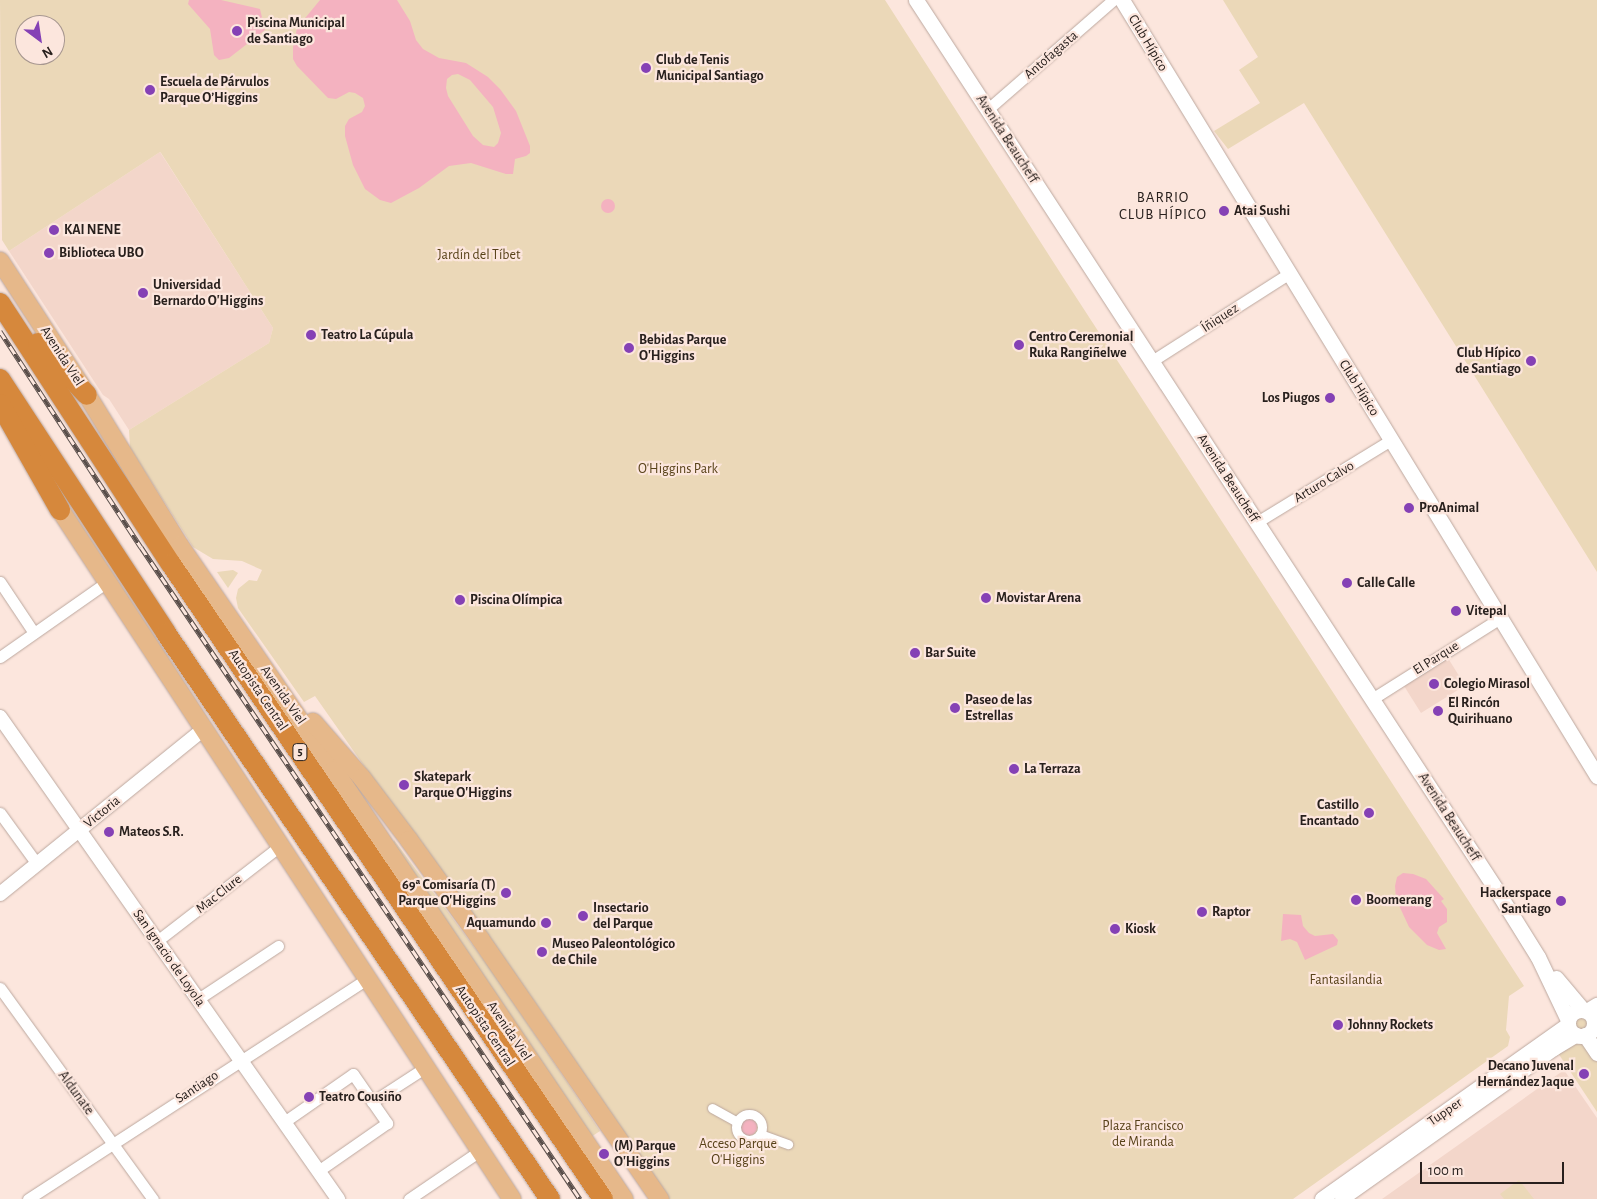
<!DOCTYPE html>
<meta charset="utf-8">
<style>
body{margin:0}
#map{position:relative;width:1597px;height:1199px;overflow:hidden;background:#fce6dd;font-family:"Alegreya Sans",sans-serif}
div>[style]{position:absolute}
.built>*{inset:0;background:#f3d6ca;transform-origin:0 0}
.green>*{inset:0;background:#ebd8b8}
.round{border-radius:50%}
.water>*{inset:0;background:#f4b2c0}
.roads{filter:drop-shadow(0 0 1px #bca89f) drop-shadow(0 0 1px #bca89f)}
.pedestrian>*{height:9px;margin:-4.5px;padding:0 4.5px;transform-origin:4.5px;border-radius:4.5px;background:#fff}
.pedestrian>.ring{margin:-4.5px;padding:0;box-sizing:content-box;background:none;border:9px solid #fff;border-radius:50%}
.minor>*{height:11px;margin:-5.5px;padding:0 5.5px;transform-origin:5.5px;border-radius:5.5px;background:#fff}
.tertiary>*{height:14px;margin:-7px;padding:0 7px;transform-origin:7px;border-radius:7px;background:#fff}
.secondary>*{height:15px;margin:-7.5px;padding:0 7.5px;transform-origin:7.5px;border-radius:7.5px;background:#fff}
.secondary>.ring{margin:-7.5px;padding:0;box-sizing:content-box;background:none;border:15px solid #fff;border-radius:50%}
.primary>*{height:18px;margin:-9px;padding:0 9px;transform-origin:9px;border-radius:9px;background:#e6b88a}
.motorway>*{height:20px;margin:-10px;padding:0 10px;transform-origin:10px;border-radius:10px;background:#d6883c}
.rail>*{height:5px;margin-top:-2.5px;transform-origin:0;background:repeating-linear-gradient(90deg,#fce6dd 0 9px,#594e4a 0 18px);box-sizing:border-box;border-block:1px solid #594e4a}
.dots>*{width:14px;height:14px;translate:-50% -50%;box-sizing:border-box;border:2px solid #fce6dd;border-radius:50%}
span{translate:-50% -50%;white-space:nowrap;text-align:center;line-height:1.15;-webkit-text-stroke:4.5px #fce6dd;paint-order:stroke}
.shield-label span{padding:1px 4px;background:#fce6dd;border:1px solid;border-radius:4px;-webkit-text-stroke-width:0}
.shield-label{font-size:12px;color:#28201d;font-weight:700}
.poi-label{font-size:14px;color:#28201d;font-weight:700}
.left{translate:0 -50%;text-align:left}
.right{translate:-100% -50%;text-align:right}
.street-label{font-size:14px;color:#28201d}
.park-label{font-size:14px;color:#584219}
.neighbourhood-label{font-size:15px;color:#28201d;letter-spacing:1px}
.north{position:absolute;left:15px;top:15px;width:50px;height:50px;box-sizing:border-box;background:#fce6dd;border:1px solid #a79790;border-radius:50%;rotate:149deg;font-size:14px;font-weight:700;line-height:20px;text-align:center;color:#28201d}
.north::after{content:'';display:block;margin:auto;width:18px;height:22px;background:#8541b5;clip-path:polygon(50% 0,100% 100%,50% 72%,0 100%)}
.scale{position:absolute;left:1420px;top:1162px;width:144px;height:22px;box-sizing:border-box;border:2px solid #28201d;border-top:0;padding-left:6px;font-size:15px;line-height:18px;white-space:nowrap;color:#28201d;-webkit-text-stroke:4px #fce6dd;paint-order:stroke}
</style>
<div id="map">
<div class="built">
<i style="clip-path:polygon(160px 152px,273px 328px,269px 343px,129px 430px,109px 399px,103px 395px,9px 251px)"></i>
<i style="left:1446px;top:655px;width:36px;height:52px;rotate:58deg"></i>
<i style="clip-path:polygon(1564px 1070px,1597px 1118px,1597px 1199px,1382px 1199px)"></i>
</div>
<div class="green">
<i style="clip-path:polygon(evenodd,0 0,885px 0,1061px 274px,1524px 986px,1509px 996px,1506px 1030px,1510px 1037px,1508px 1046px,1293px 1199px,668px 1199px,633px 1150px,636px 1147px,623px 1133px,542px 1012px,428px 857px,315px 696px,304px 702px,238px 608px,236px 598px,238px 589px,249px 580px,257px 581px,262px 570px,242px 561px,213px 559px,193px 547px,130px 448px,129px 430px,269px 343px,273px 328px,161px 153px,160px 152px,9px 251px,2px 240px,0 0,25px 25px,55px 25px,55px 55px,25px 55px,25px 25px)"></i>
<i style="clip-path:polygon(1223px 0,1597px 0,1597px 572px,1304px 103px,1228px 149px,1214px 131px,1260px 103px,1239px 70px,1258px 57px)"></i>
<i style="clip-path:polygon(233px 570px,238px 573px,228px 588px,217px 572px)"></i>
<i style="clip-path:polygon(394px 840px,492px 971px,600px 1131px,591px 1137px,393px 843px)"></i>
<i class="round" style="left:1575px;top:1017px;width:12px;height:12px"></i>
<i style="clip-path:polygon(1577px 1041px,1587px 1047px,1597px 1062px,1597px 1112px,1558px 1053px)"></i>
<i style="clip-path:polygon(1519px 1180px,1534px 1199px,1504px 1199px,1500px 1194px)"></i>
</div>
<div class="water">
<i style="clip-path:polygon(189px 0,221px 0,260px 9px,265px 30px,229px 58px,219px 60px,214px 55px,210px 29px,188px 4px)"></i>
<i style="clip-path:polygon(evenodd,320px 0,397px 0,410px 21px,416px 40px,423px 49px,439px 58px,466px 63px,488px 77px,500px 89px,516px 111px,530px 146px,530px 153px,526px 156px,515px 159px,513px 174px,506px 174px,471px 163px,449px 166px,419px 188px,391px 203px,380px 200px,365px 189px,353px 165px,345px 136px,345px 126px,349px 119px,362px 112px,365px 106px,363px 98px,355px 93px,349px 92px,336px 99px,328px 98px,297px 66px,293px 59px,293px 47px,297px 28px,320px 0,458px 74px,470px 80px,493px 107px,501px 133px,498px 143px,494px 147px,483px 145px,473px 136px,448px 96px,446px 88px,447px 79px,452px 75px,458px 74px)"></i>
<i class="round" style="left:601px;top:199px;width:14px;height:14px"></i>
<i style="clip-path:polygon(1403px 873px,1413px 874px,1426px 879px,1444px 899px,1441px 901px,1447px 909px,1447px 922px,1439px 927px,1437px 933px,1446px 949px,1439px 950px,1427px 945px,1409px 927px,1396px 899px,1395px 886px,1397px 877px)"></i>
<i style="clip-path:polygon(1283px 914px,1301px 915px,1303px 926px,1309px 933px,1315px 936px,1333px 934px,1338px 940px,1337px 945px,1305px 960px,1297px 942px,1290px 939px,1281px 941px)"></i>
<i class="round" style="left:739px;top:1118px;width:18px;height:18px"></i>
</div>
<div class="roads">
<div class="pedestrian">
<i style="left:712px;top:1108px;width:29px;rotate:29deg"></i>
<i class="ring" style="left:736px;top:1114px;width:17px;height:17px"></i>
<i style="left:760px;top:1134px;width:30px;rotate:20deg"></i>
</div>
<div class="minor">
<i style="left:988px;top:109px;width:166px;rotate:-41.1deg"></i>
<i style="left:1152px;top:361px;width:161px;rotate:-32.6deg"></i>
<i style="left:1257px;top:522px;width:157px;rotate:-31.5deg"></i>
<i style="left:0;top:582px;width:61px;rotate:56.3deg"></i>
<i style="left:0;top:657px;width:131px;rotate:-35deg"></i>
<i style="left:1372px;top:699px;width:151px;rotate:-32.3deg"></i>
<i style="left:0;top:813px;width:63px;rotate:54deg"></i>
<i style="left:157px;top:941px;width:157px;rotate:-37.7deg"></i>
<i style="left:0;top:988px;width:261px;rotate:54.1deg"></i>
<i style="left:198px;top:999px;width:96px;rotate:-33.5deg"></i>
<i style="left:372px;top:1102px;width:64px;rotate:-32.9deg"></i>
<i style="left:284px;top:1122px;width:84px;rotate:-34.8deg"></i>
<i style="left:353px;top:1074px;width:60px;rotate:55.2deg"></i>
<i style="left:387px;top:1123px;width:84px;rotate:145.2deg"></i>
<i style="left:28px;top:1199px;width:406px;rotate:-33deg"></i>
<i style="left:409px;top:1199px;width:87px;rotate:-34.2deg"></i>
</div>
<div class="tertiary">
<i style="left:0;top:717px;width:589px;rotate:54.96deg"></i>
<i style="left:0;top:894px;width:262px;rotate:-39deg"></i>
<i style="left:1587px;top:1011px;width:12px;rotate:-31deg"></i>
<i style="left:1594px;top:1023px;width:4px;rotate:-45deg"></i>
<i style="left:1322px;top:1199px;width:301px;rotate:-35.3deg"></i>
<i style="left:1342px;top:1199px;width:260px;rotate:-35.3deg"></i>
<i style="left:1554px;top:1049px;width:27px;rotate:-31deg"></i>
</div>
<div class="secondary">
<i style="left:916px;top:0;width:1060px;rotate:56.89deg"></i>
<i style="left:1495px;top:888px;width:81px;rotate:58.1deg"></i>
<i style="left:1538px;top:957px;width:70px;rotate:64.5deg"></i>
<i style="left:1122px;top:0;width:910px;rotate:58.53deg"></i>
<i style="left:1556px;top:978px;width:40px;rotate:50deg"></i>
<i class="ring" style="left:1568px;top:1010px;width:11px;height:11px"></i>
<i style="left:1585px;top:1035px;width:22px;rotate:56deg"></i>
</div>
<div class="primary">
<i style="left:0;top:261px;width:160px;rotate:57deg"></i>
<i style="left:87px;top:395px;width:177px;rotate:58.4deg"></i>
<i style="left:180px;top:546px;width:272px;rotate:55.5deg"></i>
<i style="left:334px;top:770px;width:518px;rotate:55.94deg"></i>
<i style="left:53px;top:499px;width:837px;rotate:56.75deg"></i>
<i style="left:313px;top:722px;width:74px;rotate:48.8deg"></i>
<i style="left:362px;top:778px;width:78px;rotate:52.8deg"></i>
<i style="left:409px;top:840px;width:123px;rotate:54.2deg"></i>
<i style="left:481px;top:940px;width:315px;rotate:55.4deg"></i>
</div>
<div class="motorway">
<i style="left:0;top:303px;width:312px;rotate:56.8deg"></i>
<i style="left:171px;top:564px;width:768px;rotate:55.77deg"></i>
<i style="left:38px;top:343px;width:71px;rotate:46.7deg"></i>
<i style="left:0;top:379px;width:303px;rotate:56.8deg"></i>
<i style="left:166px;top:633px;width:684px;rotate:55.85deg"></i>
<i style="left:0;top:404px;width:122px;rotate:60.5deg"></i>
</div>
</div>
<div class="rail">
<i style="left:0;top:331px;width:258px;rotate:56.9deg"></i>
<i style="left:141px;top:547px;width:786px;rotate:56.05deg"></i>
</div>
<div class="dots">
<i style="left:237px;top:31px;background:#8541b5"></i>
<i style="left:646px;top:68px;background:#8541b5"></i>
<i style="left:150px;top:90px;background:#8541b5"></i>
<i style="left:1224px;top:211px;background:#8541b5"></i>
<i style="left:54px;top:230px;background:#8541b5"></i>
<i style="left:49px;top:253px;background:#8541b5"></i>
<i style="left:143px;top:293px;background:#8541b5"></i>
<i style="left:311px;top:335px;background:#8541b5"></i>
<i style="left:1019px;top:345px;background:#8541b5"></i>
<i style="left:629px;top:348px;background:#8541b5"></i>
<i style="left:1531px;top:361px;background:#8541b5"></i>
<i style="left:1330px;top:398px;background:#8541b5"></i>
<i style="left:1409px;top:508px;background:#8541b5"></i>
<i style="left:1347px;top:583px;background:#8541b5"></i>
<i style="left:986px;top:598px;background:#8541b5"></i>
<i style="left:460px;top:600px;background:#8541b5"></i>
<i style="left:1456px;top:611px;background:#8541b5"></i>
<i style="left:915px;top:653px;background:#8541b5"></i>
<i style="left:1434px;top:684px;background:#8541b5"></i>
<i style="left:955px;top:708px;background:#8541b5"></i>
<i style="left:1438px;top:711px;background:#8541b5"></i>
<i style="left:1014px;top:769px;background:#8541b5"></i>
<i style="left:404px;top:785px;background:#8541b5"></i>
<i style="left:1369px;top:813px;background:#8541b5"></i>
<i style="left:109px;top:832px;background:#8541b5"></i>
<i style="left:506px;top:893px;background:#8541b5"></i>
<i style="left:1356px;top:900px;background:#8541b5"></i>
<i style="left:1561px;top:901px;background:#8541b5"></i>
<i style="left:1202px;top:912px;background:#8541b5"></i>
<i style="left:583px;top:916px;background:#8541b5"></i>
<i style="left:546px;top:923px;background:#8541b5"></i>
<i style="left:1115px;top:929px;background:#8541b5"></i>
<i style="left:542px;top:952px;background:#8541b5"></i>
<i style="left:1338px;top:1025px;background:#8541b5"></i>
<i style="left:1584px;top:1074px;background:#8541b5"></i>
<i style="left:309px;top:1097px;background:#8541b5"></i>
<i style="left:604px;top:1154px;background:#8541b5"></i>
</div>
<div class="shield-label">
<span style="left:300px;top:752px">5</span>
</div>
<div class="poi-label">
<span class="left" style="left:247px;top:31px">Piscina Municipal<br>de Santiago</span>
<span class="left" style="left:656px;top:68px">Club de Tenis<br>Municipal Santiago</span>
<span class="left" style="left:160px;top:90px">Escuela de Párvulos<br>Parque O’Higgins</span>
<span class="left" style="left:1234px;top:211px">Atai Sushi</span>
<span class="left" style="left:64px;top:230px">KAI NENE</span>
<span class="left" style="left:59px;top:253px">Biblioteca UBO</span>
<span class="left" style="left:153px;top:293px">Universidad<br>Bernardo O'Higgins</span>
<span class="left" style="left:321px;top:335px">Teatro La Cúpula</span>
<span class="left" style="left:1029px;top:345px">Centro Ceremonial<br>Ruka Rangiñelwe</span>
<span class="left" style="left:639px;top:348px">Bebidas Parque<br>O'Higgins</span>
<span class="right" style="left:1521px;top:361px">Club Hípico<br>de Santiago</span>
<span class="right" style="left:1320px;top:398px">Los Piugos</span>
<span class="left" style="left:1419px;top:508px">ProAnimal</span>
<span class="left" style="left:1357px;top:583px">Calle Calle</span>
<span class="left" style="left:996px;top:598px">Movistar Arena</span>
<span class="left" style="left:470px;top:600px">Piscina Olímpica</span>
<span class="left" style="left:1466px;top:611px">Vitepal</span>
<span class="left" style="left:925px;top:653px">Bar Suite</span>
<span class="left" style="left:1444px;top:684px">Colegio Mirasol</span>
<span class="left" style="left:965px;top:708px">Paseo de las<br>Estrellas</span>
<span class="left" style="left:1448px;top:711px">El Rincón<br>Quirihuano</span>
<span class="left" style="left:1024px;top:769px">La Terraza</span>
<span class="left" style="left:414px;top:785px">Skatepark<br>Parque O'Higgins</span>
<span class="right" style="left:1359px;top:813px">Castillo<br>Encantado</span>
<span class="left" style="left:119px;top:832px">Mateos S.R.</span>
<span class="right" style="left:496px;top:893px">69ª Comisaría (T)<br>Parque O'Higgins</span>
<span class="right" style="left:1551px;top:901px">Hackerspace<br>Santiago</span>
<span class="left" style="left:1366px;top:900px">Boomerang</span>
<span class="left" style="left:593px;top:916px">Insectario<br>del Parque</span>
<span class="left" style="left:1212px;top:912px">Raptor</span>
<span class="right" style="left:536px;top:923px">Aquamundo</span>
<span class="left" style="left:1125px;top:929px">Kiosk</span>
<span class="left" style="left:552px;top:952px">Museo Paleontológico<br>de Chile</span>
<span class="left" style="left:1348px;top:1025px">Johnny Rockets</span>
<span class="right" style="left:1574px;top:1074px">Decano Juvenal<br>Hernández Jaque</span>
<span class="left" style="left:319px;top:1097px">Teatro Cousiño</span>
<span class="left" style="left:614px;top:1154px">(M) Parque<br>O'Higgins</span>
</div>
<div class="street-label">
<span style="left:1148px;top:43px;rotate:59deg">Club Hípico</span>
<span style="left:1051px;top:55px;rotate:-41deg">Antofagasta</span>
<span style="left:1007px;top:139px;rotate:57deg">Avenida Beaucheff</span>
<span style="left:1220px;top:318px;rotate:-33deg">Íñiquez</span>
<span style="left:62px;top:356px;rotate:57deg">Avenida Viel</span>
<span style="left:1359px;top:388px;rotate:58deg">Club Hípico</span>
<span style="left:1228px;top:478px;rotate:57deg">Avenida Beaucheff</span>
<span style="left:1324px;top:482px;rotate:-31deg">Arturo Calvo</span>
<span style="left:1436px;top:658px;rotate:-32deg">El Parque</span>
<span style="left:258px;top:690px;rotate:56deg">Autopista Central</span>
<span style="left:283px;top:695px;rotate:55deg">Avenida Viel</span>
<span style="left:102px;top:812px;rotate:-39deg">Victoria</span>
<span style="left:1449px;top:817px;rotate:57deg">Avenida Beaucheff</span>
<span style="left:219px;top:894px;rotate:-38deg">Mac Clure</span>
<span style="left:169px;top:958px;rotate:55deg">San Ignacio de Loyola</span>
<span style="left:485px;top:1026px;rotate:56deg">Autopista Central</span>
<span style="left:509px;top:1031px;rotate:56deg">Avenida Viel</span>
<span style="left:197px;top:1087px;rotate:-33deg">Santiago</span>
<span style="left:76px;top:1093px;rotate:54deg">Aldunate</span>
<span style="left:1445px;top:1112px;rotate:-35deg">Tupper</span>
</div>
<div class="park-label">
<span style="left:479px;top:255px">Jardín del Tíbet</span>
<span style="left:678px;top:469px">O'Higgins Park</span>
<span style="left:1346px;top:980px">Fantasilandia</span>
<span style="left:1143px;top:1134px">Plaza Francisco<br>de Miranda</span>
<span style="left:738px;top:1152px">Acceso Parque<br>O'Higgins</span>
</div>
<div class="neighbourhood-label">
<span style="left:1163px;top:206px">BARRIO<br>CLUB HÍPICO</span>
</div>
<div class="north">N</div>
<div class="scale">100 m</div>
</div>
